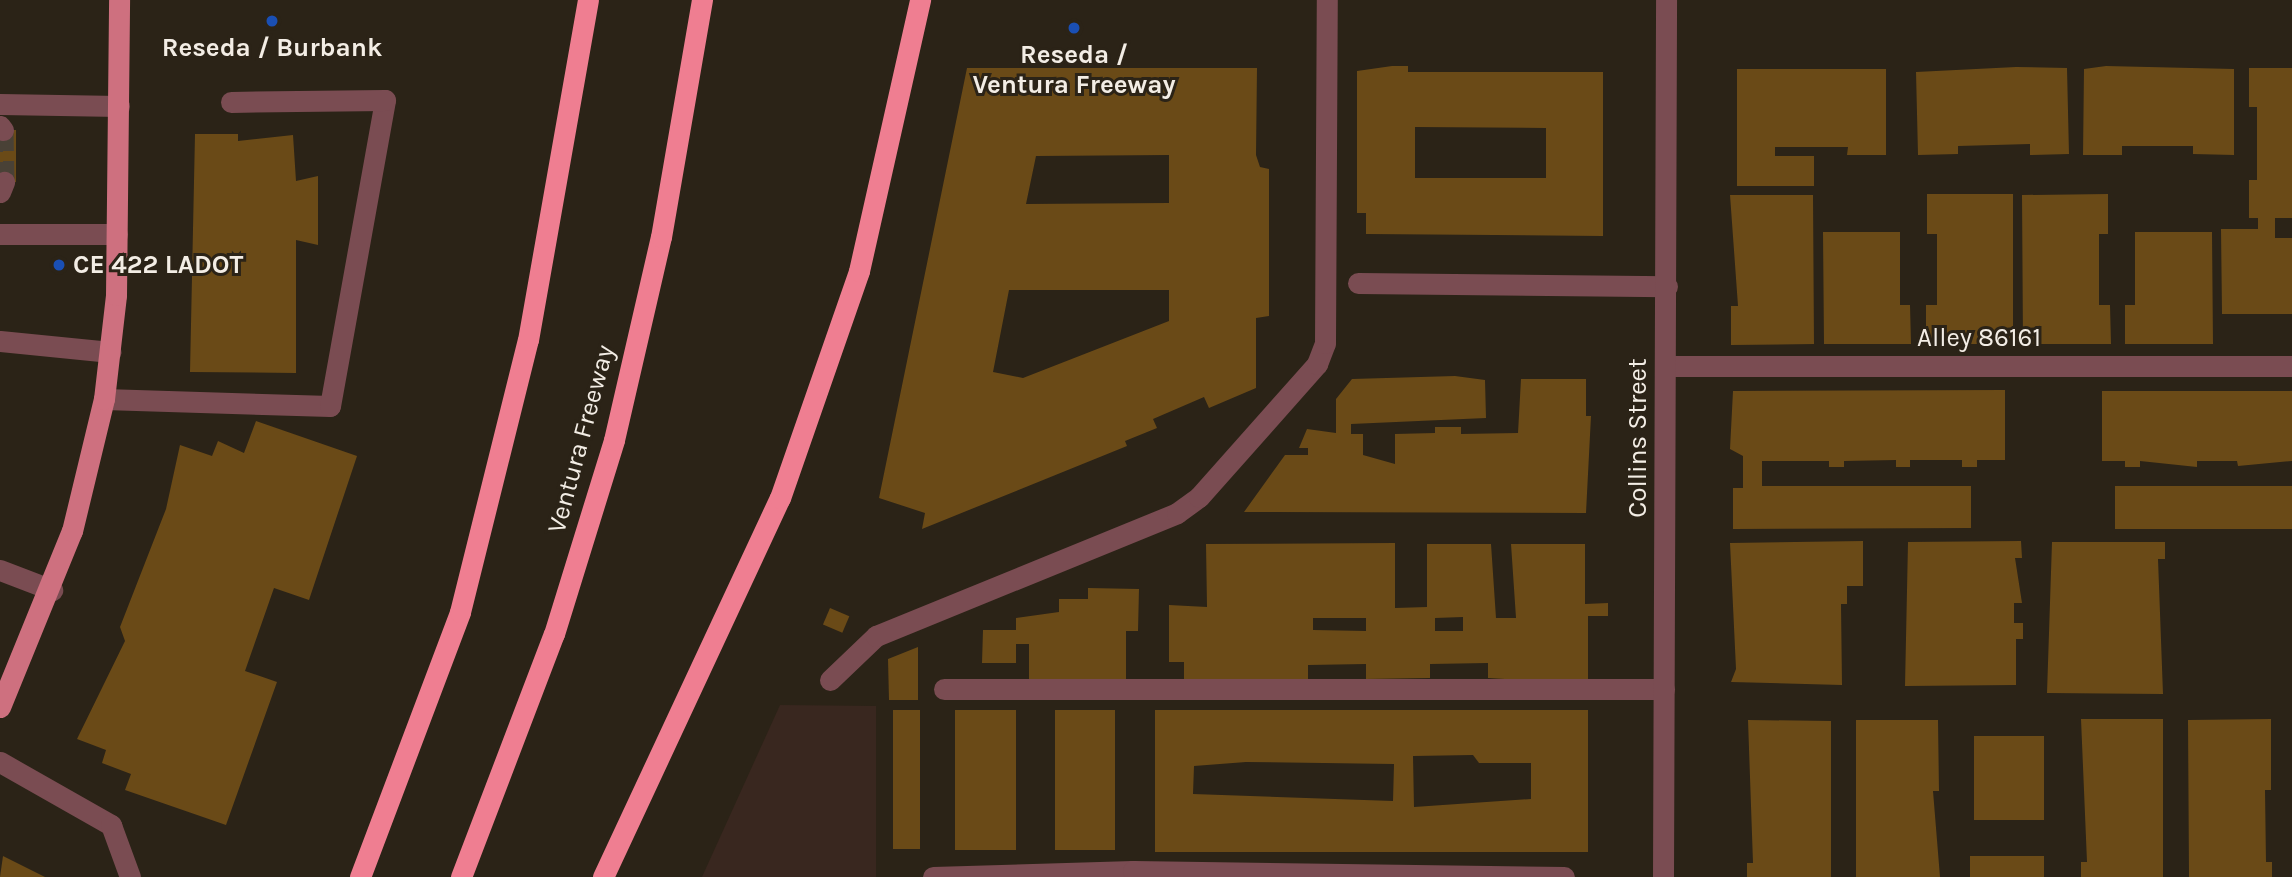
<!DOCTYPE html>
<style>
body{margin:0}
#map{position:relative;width:2292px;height:877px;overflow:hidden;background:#2b2317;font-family:Karla,sans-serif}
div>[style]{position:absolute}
.industrial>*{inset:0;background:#39271f}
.building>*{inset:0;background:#6a4a17;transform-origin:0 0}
.minor-tunnel>*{height:21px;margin-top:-10.5px;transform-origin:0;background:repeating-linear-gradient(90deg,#494136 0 21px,transparent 0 31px)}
.minor>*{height:21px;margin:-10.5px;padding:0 10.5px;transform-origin:10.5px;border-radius:10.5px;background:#7a4c52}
.major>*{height:21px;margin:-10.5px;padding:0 10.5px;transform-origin:10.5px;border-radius:10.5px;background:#ce707f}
.highway>*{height:21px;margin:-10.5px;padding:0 10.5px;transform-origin:10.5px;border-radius:10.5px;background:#ef7e91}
.dots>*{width:19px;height:19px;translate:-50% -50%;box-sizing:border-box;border:4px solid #2b2317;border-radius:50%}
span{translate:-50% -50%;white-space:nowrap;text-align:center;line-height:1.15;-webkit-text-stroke:6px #2b2317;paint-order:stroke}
.poi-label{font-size:26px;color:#f3ede5;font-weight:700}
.left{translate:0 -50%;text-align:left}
.street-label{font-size:26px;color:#f3ede5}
</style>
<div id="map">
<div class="industrial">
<i style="clip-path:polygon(780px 705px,876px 706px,876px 877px,702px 877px)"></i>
</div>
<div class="building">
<i style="clip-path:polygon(evenodd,1392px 66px,1408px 66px,1408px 72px,1603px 72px,1603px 236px,1366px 234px,1366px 213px,1357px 213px,1357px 71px,1392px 66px,1415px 127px,1546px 128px,1546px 178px,1415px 178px,1415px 127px)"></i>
<i style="clip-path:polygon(2106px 66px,2234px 69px,2234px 155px,2193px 154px,2193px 146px,2122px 146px,2122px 155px,2083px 155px,2084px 69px)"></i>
<i style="clip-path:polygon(2016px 67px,2067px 68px,2069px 154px,2030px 155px,2030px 144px,1958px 146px,1958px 154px,1918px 155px,1916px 72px)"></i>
<i style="clip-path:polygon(evenodd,967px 68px,1257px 68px,1256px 155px,1260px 167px,1269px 169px,1269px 316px,1256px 318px,1256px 388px,1209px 408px,1204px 397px,1153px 419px,1157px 428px,1125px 441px,1127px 446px,922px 529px,925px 513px,879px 498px,967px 68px,1169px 155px,1169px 203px,1026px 204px,1036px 156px,1169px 155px,967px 68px,1009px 290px,1169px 290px,1169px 321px,1023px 378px,993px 372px,1009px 290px)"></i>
<i style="clip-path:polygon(2249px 68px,2292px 68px,2292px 218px,2275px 218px,2275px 238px,2292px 238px,2292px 314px,2222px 314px,2221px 229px,2258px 229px,2258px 218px,2249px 218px,2249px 180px,2257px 180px,2257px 107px,2249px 107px)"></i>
<i style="clip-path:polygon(1737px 69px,1886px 69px,1886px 155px,1847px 155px,1848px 147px,1775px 147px,1775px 156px,1814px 156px,1814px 186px,1737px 186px)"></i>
<i style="left:0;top:130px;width:16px;height:52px"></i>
<i style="clip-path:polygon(195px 134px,238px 134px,238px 141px,293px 135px,296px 181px,318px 176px,318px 245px,296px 240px,296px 373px,190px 372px)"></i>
<i style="clip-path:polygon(1927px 194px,2013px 194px,2013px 344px,1926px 344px,1926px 305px,1937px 305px,1937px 234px,1927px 234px)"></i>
<i style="clip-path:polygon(2108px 194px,2108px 234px,2099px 234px,2099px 305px,2110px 305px,2111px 344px,2023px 344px,2022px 195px)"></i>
<i style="clip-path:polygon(1730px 195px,1813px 195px,1814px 344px,1731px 345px,1731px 306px,1738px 306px)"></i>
<i style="clip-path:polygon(1823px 232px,1900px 232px,1900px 305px,1910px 305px,1911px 344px,1824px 344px)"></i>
<i style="clip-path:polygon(2135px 232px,2212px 232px,2213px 344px,2125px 344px,2125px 305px,2135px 305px)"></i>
<i style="clip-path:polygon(1455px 376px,1485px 380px,1486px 418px,1351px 424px,1351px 434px,1363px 434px,1363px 455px,1395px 464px,1395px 434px,1435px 433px,1435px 427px,1461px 427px,1461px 434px,1518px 433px,1521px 379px,1586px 379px,1586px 416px,1591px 416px,1586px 513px,1244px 512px,1285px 455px,1308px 455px,1308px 448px,1299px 448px,1307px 429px,1336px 433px,1336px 399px,1352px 379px)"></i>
<i style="clip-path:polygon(2005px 390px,2005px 460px,1977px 460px,1977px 467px,1962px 467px,1962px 460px,1910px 460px,1910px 467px,1896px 467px,1896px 460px,1844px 461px,1844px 467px,1829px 467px,1829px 461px,1762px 461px,1762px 486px,1971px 486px,1971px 528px,1733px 529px,1733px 488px,1743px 488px,1743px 456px,1730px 449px,1733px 391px)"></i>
<i style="clip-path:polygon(2102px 391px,2292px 391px,2292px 461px,2238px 466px,2237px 461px,2197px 461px,2197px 467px,2140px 461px,2140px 467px,2125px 467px,2125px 461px,2102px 461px)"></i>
<i style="clip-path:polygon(256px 421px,357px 456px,309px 600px,274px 588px,245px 671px,277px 682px,226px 825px,125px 790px,131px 774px,102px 763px,106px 750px,77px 739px,125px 641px,120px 627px,166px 509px,180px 445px,212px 456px,218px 441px,244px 453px)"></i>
<i style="left:2115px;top:486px;width:177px;height:43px"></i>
<i style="clip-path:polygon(1863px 541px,1863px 586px,1847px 586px,1847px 604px,1841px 604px,1842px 685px,1731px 682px,1736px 669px,1730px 543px)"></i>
<i style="clip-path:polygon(2021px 541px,2022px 558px,2015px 558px,2022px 603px,2014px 603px,2014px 623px,2023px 623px,2023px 639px,2016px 639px,2016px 685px,1905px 686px,1908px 542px)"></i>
<i style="clip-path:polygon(2052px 542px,2165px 542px,2165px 559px,2158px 559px,2163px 694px,2047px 693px)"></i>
<i style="clip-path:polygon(evenodd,1395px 543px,1395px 608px,1427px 607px,1427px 544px,1491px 544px,1496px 618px,1516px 618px,1511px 544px,1585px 544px,1585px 604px,1608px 603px,1608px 616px,1588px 616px,1588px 684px,1488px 678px,1488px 663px,1430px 664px,1430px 678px,1366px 679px,1366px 664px,1308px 665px,1308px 679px,1184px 679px,1184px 662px,1169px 662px,1169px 605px,1207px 607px,1206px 544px,1395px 543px,1463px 617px,1463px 631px,1435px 631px,1435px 618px,1463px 617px,1395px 543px,1313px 618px,1366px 618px,1366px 631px,1313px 630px,1313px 618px)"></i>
<i style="clip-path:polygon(1088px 588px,1139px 589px,1138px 631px,1126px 631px,1126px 684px,1029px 683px,1029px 644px,1016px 644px,1016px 663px,982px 663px,983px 630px,1016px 630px,1016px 618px,1059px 612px,1059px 599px,1088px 599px)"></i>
<i style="left:830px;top:608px;width:21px;height:18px;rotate:23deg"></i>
<i style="clip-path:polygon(918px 647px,918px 700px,889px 700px,888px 659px)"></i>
<i style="left:893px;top:710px;width:27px;height:139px"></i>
<i style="left:955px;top:710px;width:61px;height:140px"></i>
<i style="left:1055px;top:710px;width:60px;height:140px"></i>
<i style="clip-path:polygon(evenodd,1155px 710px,1588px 710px,1588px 852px,1155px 852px,1155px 710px,1473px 755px,1479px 763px,1531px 763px,1531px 799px,1414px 807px,1413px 756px,1473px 755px,1155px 710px,1246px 762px,1394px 764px,1393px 801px,1193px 794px,1194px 766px,1246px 762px)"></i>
<i style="clip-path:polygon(2081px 719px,2163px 719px,2163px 877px,2081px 877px,2081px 862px,2087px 862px)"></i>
<i style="clip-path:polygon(2271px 719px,2271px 790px,2265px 790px,2266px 862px,2272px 862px,2272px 877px,2189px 877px,2188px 720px)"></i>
<i style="clip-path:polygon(1748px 720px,1831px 721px,1831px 877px,1747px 877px,1747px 863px,1753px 863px)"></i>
<i style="clip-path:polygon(1856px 720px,1938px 720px,1939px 791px,1933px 791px,1940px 877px,1856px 877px)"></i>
<i style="left:1974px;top:736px;width:70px;height:84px"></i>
<i style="clip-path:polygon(3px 856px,45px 877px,0 877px)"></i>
<i style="left:2044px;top:856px;width:21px;height:74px;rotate:90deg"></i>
</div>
<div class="minor-tunnel">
<i style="left:3px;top:130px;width:52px;rotate:88.9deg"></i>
</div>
<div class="minor">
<i style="left:0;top:104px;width:119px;rotate:1deg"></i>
<i style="left:0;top:126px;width:5px;rotate:53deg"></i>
<i style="left:0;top:192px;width:11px;rotate:-68deg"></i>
<i style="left:0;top:234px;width:117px"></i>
<i style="left:1358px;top:283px;width:309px;rotate:0.6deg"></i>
<i style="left:0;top:341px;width:111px;rotate:5.7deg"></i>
<i style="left:1667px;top:366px;width:625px"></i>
<i style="left:104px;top:399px;width:226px;rotate:1.8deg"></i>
<i style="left:330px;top:406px;width:311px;rotate:-79.8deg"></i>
<i style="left:385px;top:100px;width:154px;rotate:179.3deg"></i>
<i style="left:0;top:570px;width:56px;rotate:21deg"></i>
<i style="left:830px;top:680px;width:64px;rotate:-43.7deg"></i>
<i style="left:876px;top:636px;width:325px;rotate:-22.2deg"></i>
<i style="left:1177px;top:513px;width:27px;rotate:-36deg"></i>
<i style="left:1199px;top:497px;width:178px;rotate:-48.4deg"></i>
<i style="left:1317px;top:364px;width:22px;rotate:-69deg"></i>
<i style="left:1325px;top:343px;width:343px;rotate:-89.7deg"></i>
<i style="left:944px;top:689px;width:720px"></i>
<i style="left:0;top:762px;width:128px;rotate:29.6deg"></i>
<i style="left:111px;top:825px;width:55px;rotate:69.9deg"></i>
<i style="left:933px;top:877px;width:200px;rotate:-1.7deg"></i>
<i style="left:1133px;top:877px;width:6px;rotate:-90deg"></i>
<i style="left:1133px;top:871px;width:431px;rotate:0.8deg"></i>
<i style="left:1663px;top:877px;width:877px;rotate:-89.8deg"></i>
</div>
<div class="major">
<i style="left:0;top:707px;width:190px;rotate:-67.8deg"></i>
<i style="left:72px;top:531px;width:136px;rotate:-76.4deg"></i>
<i style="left:104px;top:399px;width:105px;rotate:-83.4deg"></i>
<i style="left:116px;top:295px;width:295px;rotate:-89.4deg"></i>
</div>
<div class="highway">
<i style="left:360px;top:877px;width:283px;rotate:-69.3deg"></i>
<i style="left:460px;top:612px;width:280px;rotate:-76deg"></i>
<i style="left:528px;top:340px;width:345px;rotate:-80deg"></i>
<i style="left:461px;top:877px;width:260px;rotate:-69.1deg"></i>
<i style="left:554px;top:634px;width:203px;rotate:-72.8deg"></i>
<i style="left:614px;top:440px;width:208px;rotate:-77deg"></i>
<i style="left:661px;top:237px;width:241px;rotate:-80.2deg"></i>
<i style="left:603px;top:877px;width:418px;rotate:-65deg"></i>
<i style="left:780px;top:498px;width:240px;rotate:-70.8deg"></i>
<i style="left:859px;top:271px;width:278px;rotate:-77.3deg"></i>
</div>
<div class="dots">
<i style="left:272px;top:21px;background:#1a4fb4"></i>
<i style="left:1074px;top:28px;background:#1a4fb4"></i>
<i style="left:59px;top:265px;background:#1a4fb4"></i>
</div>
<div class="poi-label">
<span style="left:272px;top:48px">Reseda / Burbank</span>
<span style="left:1074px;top:70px">Reseda /<br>Ventura Freeway</span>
<span class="left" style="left:73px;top:265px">CE 422 LADOT</span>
</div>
<div class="street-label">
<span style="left:1979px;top:338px">Alley 86161</span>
<span style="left:1638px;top:438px;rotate:-90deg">Collins Street</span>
<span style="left:581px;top:439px;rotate:-75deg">Ventura Freeway</span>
</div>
</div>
